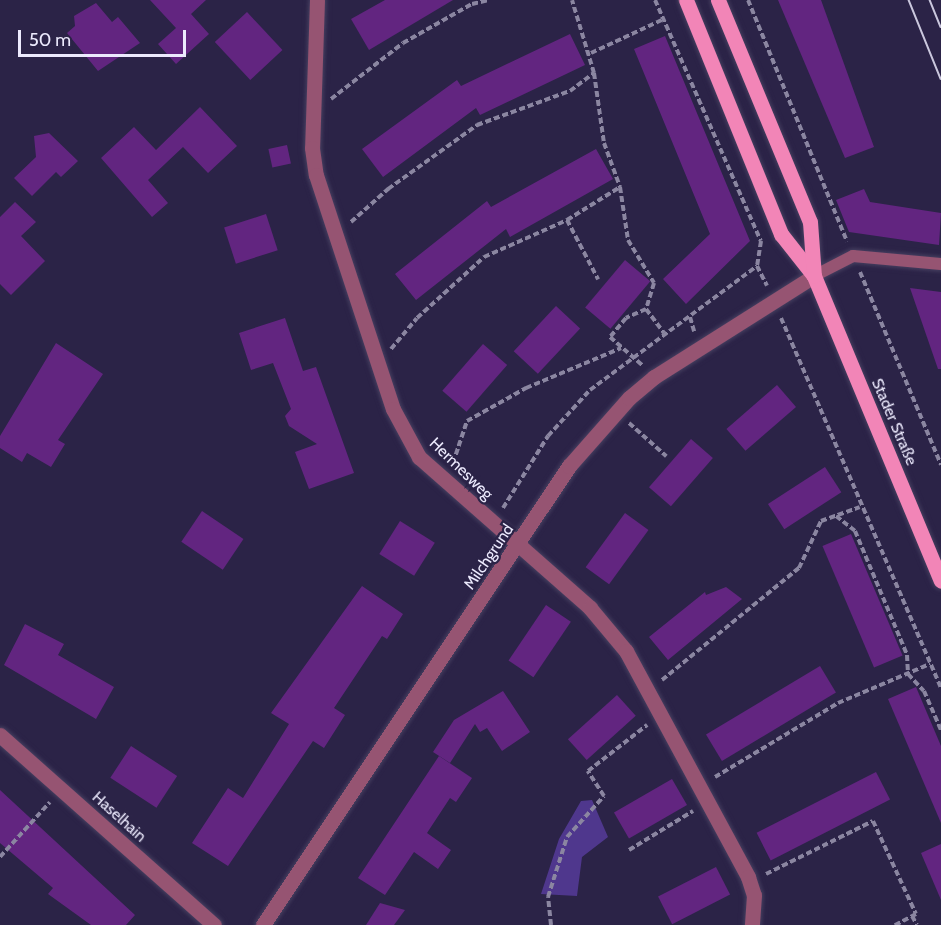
<!DOCTYPE html>
<meta charset="utf-8">
<style>
body{margin:0}
#map{position:relative;width:941px;height:925px;overflow:hidden;background:#2b2347;font-family:Cabin,sans-serif}
div>[style]{position:absolute}
.green>*{inset:0;background:#4f378d}
.building>*{inset:0;background:#622580;transform-origin:0 0}
.path>*{height:4px;margin-top:-2px;transform-origin:0;background:repeating-linear-gradient(90deg,#8b86a1 0 6px,transparent 0 9px)}
.roads{filter:drop-shadow(0 0 2px #463f60) drop-shadow(0 0 2px #463f60)}
.service>*{height:12px;margin:-6px;padding:0 6px;transform-origin:6px;border-radius:6px;background:#965472}
.minor>*{height:15px;margin:-7.5px;padding:0 7.5px;transform-origin:7.5px;border-radius:7.5px;background:#965472}
.tertiary>*{height:15px;margin:-7.5px;padding:0 7.5px;transform-origin:7.5px;border-radius:7.5px;background:#965472}
.primary>*{height:15px;margin:-7.5px;padding:0 7.5px;transform-origin:7.5px;border-radius:7.5px;background:#f285b7}
.tram>*{height:1.5px;margin:-0.75px;padding:0 0.75px;transform-origin:0.75px;border-radius:0.75px;background:#cac7dd}
span{translate:-50% -50%;white-space:nowrap;text-align:center;line-height:1.15;-webkit-text-stroke:4.5px #2b2347;paint-order:stroke}
.street-label{font-size:16px;color:#eceafd}
.scale{position:absolute;left:18px;top:30px;width:168px;height:27px;box-sizing:border-box;border:3px solid #eceafd;border-top:0;padding-left:8px;font-size:18px;line-height:21px;white-space:nowrap;color:#eceafd;-webkit-text-stroke:4px #2b2347;paint-order:stroke}
</style>
<div id="map">
<div class="green">
<i style="clip-path:polygon(592px 800px,608px 837px,582px 857px,577px 896px,541px 894px,559px 839px,581px 801px)"></i>
</div>
<div class="building">
<i style="clip-path:polygon(150px 0,206px 0,191px 14px,209px 34px,176px 64px,158px 44px,176px 28px)"></i>
<i style="clip-path:polygon(385px 0,453px 0,369px 50px,351px 19px)"></i>
<i style="clip-path:polygon(778px 0,821px 0,874px 147px,845px 158px)"></i>
<i style="clip-path:polygon(96px 3px,112px 22px,118px 17px,140px 43px,98px 71px,67px 33px,75px 26px,74px 16px)"></i>
<i style="left:247px;top:12px;width:52px;height:44px;rotate:47deg"></i>
<i style="clip-path:polygon(570px 34px,585px 65px,480px 115px,476px 108px,383px 177px,362px 149px,457px 80px,461px 86px)"></i>
<i style="clip-path:polygon(665px 36px,750px 241px,686px 304px,663px 279px,710px 234px,634px 49px)"></i>
<i style="clip-path:polygon(200px 107px,237px 146px,208px 173px,183px 147px,148px 180px,168px 203px,152px 217px,101px 158px,134px 127px,156px 150px)"></i>
<i style="clip-path:polygon(49px 133px,78px 161px,61px 177px,56px 172px,32px 196px,14px 178px,36px 157px,34px 136px)"></i>
<i style="left:287px;top:145px;width:19px;height:19px;rotate:78deg"></i>
<i style="clip-path:polygon(596px 149px,613px 179px,510px 237px,506px 229px,416px 300px,395px 274px,487px 201px,491px 207px)"></i>
<i style="clip-path:polygon(864px 189px,870px 202px,941px 213px,939px 245px,849px 232px,836px 200px)"></i>
<i style="clip-path:polygon(15px 202px,36px 222px,21px 236px,45px 261px,11px 295px,0 284px,0 217px)"></i>
<i style="left:266px;top:214px;width:38px;height:44px;rotate:72deg"></i>
<i style="left:625px;top:260px;width:33px;height:62px;rotate:40deg"></i>
<i style="clip-path:polygon(910px 288px,941px 292px,941px 369px,938px 369px)"></i>
<i style="left:556px;top:306px;width:33px;height:62px;rotate:43deg"></i>
<i style="clip-path:polygon(285px 318px,303px 371px,316px 367px,354px 473px,309px 489px,295px 452px,317px 444px,289px 426px,285px 416px,291px 409px,273px 363px,251px 370px,239px 333px)"></i>
<i style="clip-path:polygon(56px 343px,103px 374px,58px 440px,65px 444px,51px 467px,27px 453px,22px 462px,0 448px,0 436px)"></i>
<i style="left:483px;top:344px;width:32px;height:62px;rotate:41deg"></i>
<i style="left:777px;top:385px;width:29px;height:67px;rotate:49deg"></i>
<i style="left:691px;top:439px;width:29px;height:64px;rotate:41deg"></i>
<i style="left:825px;top:467px;width:30px;height:68px;rotate:57deg"></i>
<i style="left:202px;top:511px;width:50px;height:37px;rotate:34deg"></i>
<i style="left:625px;top:513px;width:29px;height:67px;rotate:36deg"></i>
<i style="left:400px;top:521px;width:41px;height:39px;rotate:32deg"></i>
<i style="left:851px;top:534px;width:132px;height:31px;rotate:67deg"></i>
<i style="clip-path:polygon(362px 586px,403px 614px,387px 639px,382px 636px,334px 708px,345px 715px,324px 748px,313px 741px,228px 866px,192px 843px,228px 788px,243px 798px,289px 724px,271px 713px)"></i>
<i style="clip-path:polygon(726px 587px,742px 599px,668px 660px,649px 637px,705px 592px,706px 595px)"></i>
<i style="left:546px;top:605px;width:30px;height:67px;rotate:34deg"></i>
<i style="clip-path:polygon(25px 624px,64px 644px,58px 655px,114px 687px,96px 719px,4px 665px)"></i>
<i style="left:820px;top:666px;width:31px;height:133px;rotate:59deg"></i>
<i style="clip-path:polygon(916px 687px,941px 746px,941px 823px,888px 699px)"></i>
<i style="clip-path:polygon(503px 691px,530px 732px,502px 751px,487px 728px,480px 732px,475px 724px,450px 763px,433px 752px,454px 720px)"></i>
<i style="left:617px;top:695px;width:28px;height:66px;rotate:48deg"></i>
<i style="left:131px;top:746px;width:55px;height:38px;rotate:33deg"></i>
<i style="clip-path:polygon(439px 756px,472px 778px,456px 802px,450px 798px,427px 833px,451px 850px,438px 869px,414px 852px,385px 895px,358px 878px)"></i>
<i style="left:876px;top:772px;width:31px;height:134px;rotate:63deg"></i>
<i style="left:672px;top:779px;width:30px;height:67px;rotate:60deg"></i>
<i style="clip-path:polygon(0 790px,135px 915px,126px 925px,91px 925px,48px 894px,53px 888px,0 843px)"></i>
<i style="clip-path:polygon(941px 844px,941px 900px,921px 853px)"></i>
<i style="left:716px;top:867px;width:31px;height:65px;rotate:63deg"></i>
<i style="clip-path:polygon(380px 903px,405px 910px,394px 925px,366px 925px)"></i>
</div>
<div class="path">
<i style="left:655px;top:0;width:263px;rotate:66.3deg"></i>
<i style="left:761px;top:241px;width:25px;rotate:99deg"></i>
<i style="left:757px;top:266px;width:22px;rotate:63deg"></i>
<i style="left:748px;top:0;width:261px;rotate:67.7deg"></i>
<i style="left:591px;top:53px;width:81px;rotate:-25deg"></i>
<i style="left:594px;top:73px;width:71px;rotate:81.9deg"></i>
<i style="left:604px;top:143px;width:47px;rotate:70deg"></i>
<i style="left:620px;top:187px;width:54px;rotate:81.4deg"></i>
<i style="left:628px;top:240px;width:50px;rotate:58.8deg"></i>
<i style="left:654px;top:283px;width:27px;rotate:107deg"></i>
<i style="left:646px;top:309px;width:22px;rotate:156deg"></i>
<i style="left:626px;top:318px;width:25px;rotate:130deg"></i>
<i style="left:610px;top:337px;width:43px;rotate:41.2deg"></i>
<i style="left:331px;top:99px;width:91px;rotate:-37.9deg"></i>
<i style="left:403px;top:43px;width:79px;rotate:-29.5deg"></i>
<i style="left:472px;top:4px;width:17px;rotate:-13deg"></i>
<i style="left:567px;top:220px;width:67px;rotate:62.3deg"></i>
<i style="left:351px;top:222px;width:50px;rotate:-41.7deg"></i>
<i style="left:388px;top:189px;width:110px;rotate:-35.7deg"></i>
<i style="left:477px;top:125px;width:99px;rotate:-20.1deg"></i>
<i style="left:570px;top:91px;width:30px;rotate:-37deg"></i>
<i style="left:594px;top:73px;width:76px;rotate:-106.8deg"></i>
<i style="left:860px;top:272px;width:209px;rotate:67.2deg"></i>
<i style="left:646px;top:309px;width:30px;rotate:53deg"></i>
<i style="left:690px;top:317px;width:15px;rotate:74deg"></i>
<i style="left:781px;top:318px;width:403px;rotate:66.6deg"></i>
<i style="left:391px;top:349px;width:40px;rotate:-50deg"></i>
<i style="left:417px;top:318px;width:91px;rotate:-42.3deg"></i>
<i style="left:484px;top:257px;width:91px;rotate:-24deg"></i>
<i style="left:567px;top:220px;width:62px;rotate:-31.9deg"></i>
<i style="left:629px;top:423px;width:50px;rotate:41.7deg"></i>
<i style="left:453px;top:463px;width:44px;rotate:-71.6deg"></i>
<i style="left:467px;top:421px;width:68px;rotate:-29.2deg"></i>
<i style="left:526px;top:388px;width:103px;rotate:-22.8deg"></i>
<i style="left:503px;top:508px;width:85px;rotate:-58deg"></i>
<i style="left:548px;top:436px;width:62px;rotate:-47.6deg"></i>
<i style="left:590px;top:390px;width:208px;rotate:-36.6deg"></i>
<i style="left:836px;top:516px;width:24px;rotate:38deg"></i>
<i style="left:855px;top:531px;width:134px;rotate:67.2deg"></i>
<i style="left:907px;top:655px;width:19px;rotate:87deg"></i>
<i style="left:908px;top:674px;width:23px;rotate:47deg"></i>
<i style="left:924px;top:691px;width:43px;rotate:66.4deg"></i>
<i style="left:662px;top:680px;width:177px;rotate:-39.3deg"></i>
<i style="left:799px;top:568px;width:52px;rotate:-64.9deg"></i>
<i style="left:821px;top:521px;width:41px;rotate:-19.7deg"></i>
<i style="left:715px;top:777px;width:144px;rotate:-31deg"></i>
<i style="left:838px;top:703px;width:100px;rotate:-23deg"></i>
<i style="left:629px;top:850px;width:75px;rotate:-31.4deg"></i>
<i style="left:0;top:857px;width:74px;rotate:-47.7deg"></i>
<i style="left:766px;top:874px;width:119px;rotate:-26.4deg"></i>
<i style="left:873px;top:821px;width:102px;rotate:65.2deg"></i>
<i style="left:916px;top:914px;width:24px;rotate:152deg"></i>
<i style="left:912px;top:916px;width:10px;rotate:61deg"></i>
<i style="left:551px;top:925px;width:28px;rotate:-96deg"></i>
<i style="left:548px;top:897px;width:63px;rotate:-72.4deg"></i>
<i style="left:567px;top:837px;width:55px;rotate:-47.9deg"></i>
<i style="left:604px;top:796px;width:30px;rotate:-123deg"></i>
<i style="left:588px;top:771px;width:75px;rotate:-37.9deg"></i>
</div>
<div class="roads">
<div class="service">
<i style="left:814px;top:276px;width:44px;rotate:-27.1deg"></i>
<i style="left:853px;top:256px;width:88px;rotate:5.2deg"></i>
</div>
<div class="minor">
<i style="left:317px;top:0;width:148px;rotate:91.9deg"></i>
<i style="left:312px;top:148px;width:27px;rotate:82deg"></i>
<i style="left:316px;top:175px;width:246px;rotate:71.8deg"></i>
<i style="left:393px;top:409px;width:55px;rotate:61.6deg"></i>
<i style="left:419px;top:457px;width:228px;rotate:41.4deg"></i>
<i style="left:590px;top:608px;width:56px;rotate:50.1deg"></i>
<i style="left:626px;top:651px;width:257px;rotate:61.6deg"></i>
<i style="left:748px;top:877px;width:19px;rotate:72deg"></i>
<i style="left:754px;top:895px;width:30px;rotate:94deg"></i>
<i style="left:0;top:735px;width:286px;rotate:41.6deg"></i>
</div>
<div class="tertiary">
<i style="left:263px;top:925px;width:552px;rotate:-56.31deg"></i>
<i style="left:569px;top:466px;width:91px;rotate:-48.6deg"></i>
<i style="left:629px;top:398px;width:33px;rotate:-40deg"></i>
<i style="left:654px;top:377px;width:189px;rotate:-32.3deg"></i>
</div>
<div class="primary">
<i style="left:686px;top:0;width:253px;rotate:67.9deg"></i>
<i style="left:781px;top:234px;width:53px;rotate:51.8deg"></i>
<i style="left:814px;top:276px;width:330px;rotate:67.4deg"></i>
<i style="left:718px;top:0;width:240px;rotate:67.5deg"></i>
<i style="left:810px;top:222px;width:54px;rotate:85.8deg"></i>
</div>
</div>
<div class="tram">
<i style="left:909px;top:0;width:85px;rotate:67.9deg"></i>
<i style="left:930px;top:0;width:29px;rotate:68deg"></i>
</div>
<div class="street-label">
<span style="left:894px;top:422px;rotate:67deg">Stader Straße</span>
<span style="left:461px;top:469px;rotate:44deg">Hermesweg</span>
<span style="left:489px;top:557px;rotate:-56deg">Milchgrund</span>
<span style="left:119px;top:817px;rotate:42deg">Haselhain</span>
</div>
<div class="scale">50 m</div>
</div>
